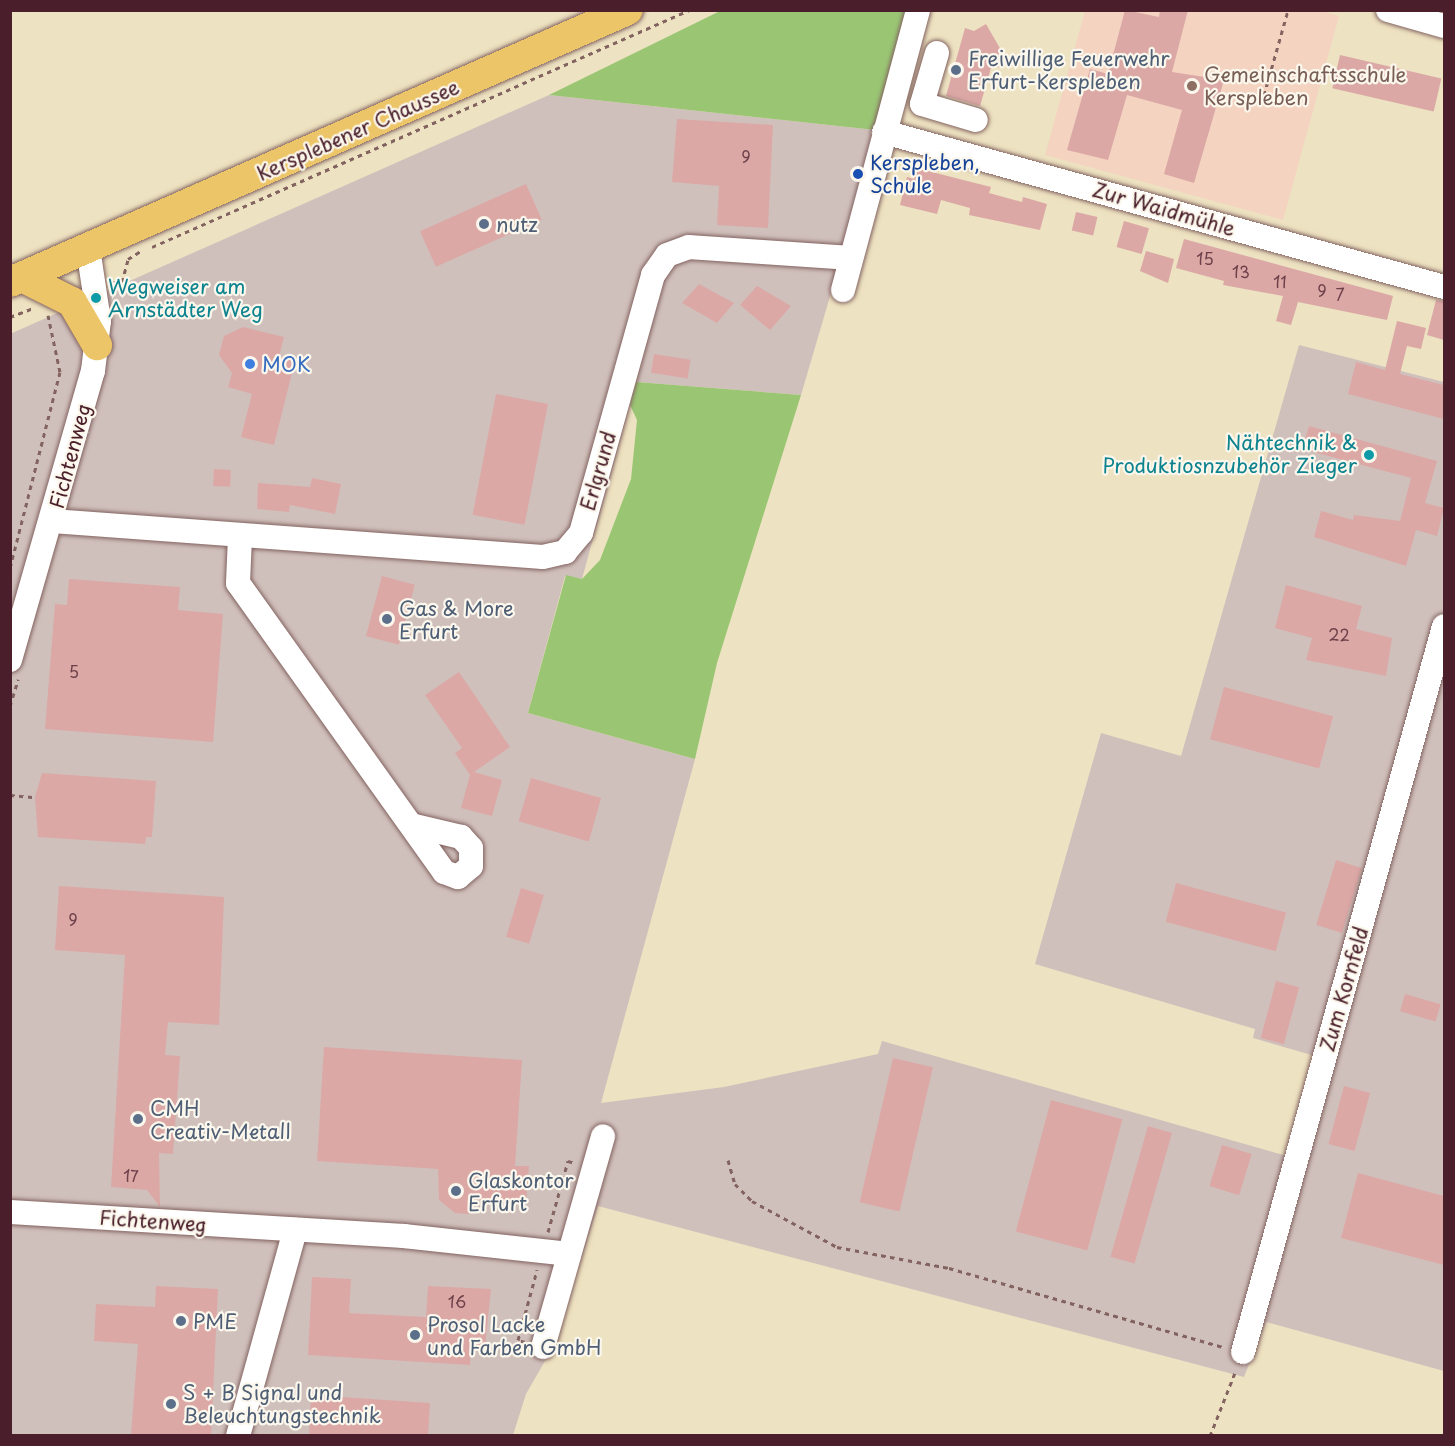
<!DOCTYPE html>
<meta charset="utf-8">
<style>
body{margin:0}
#map{position:relative;width:1455px;height:1446px;overflow:hidden;background:#ede2c1;font-family:"Playpen Sans",sans-serif}
div>[style]{position:absolute}
.built>*{inset:0;background:#f4d3c0}
.industrial>*{inset:0;background:#d0c0bc}
.green>*{inset:0;background:#9ac674}
.building>*{inset:0;background:#dba8a6;transform-origin:0 0}
.path>*{height:3px;margin-top:-1.5px;transform-origin:0;background:repeating-linear-gradient(90deg,#836360 0 4.5px,transparent 0 9px)}
.roads{filter:drop-shadow(0 0 2px #836360) drop-shadow(0 0 2px #836360)}
.minor>*{height:24px;margin:-12px;padding:0 12px;transform-origin:12px;border-radius:12px;background:#fff}
.major>*{height:30px;margin:-15px;padding:0 15px;transform-origin:15px;border-radius:15px;background:#edc569}
.dots>*{width:16px;height:16px;translate:-50% -50%;box-sizing:border-box;border:3px solid #fbf7ec;border-radius:50%}
span{translate:-50% -50%;white-space:nowrap;text-align:center;line-height:1.15;-webkit-text-stroke:4.5px #fbf7ec;paint-order:stroke}
.number-label{font-size:16px;color:#6e414a}
.number-label span{-webkit-text-stroke-width:0}
.service-label{font-size:20px;color:#4e5e75}
.left{translate:0 -50%;text-align:left}
.education-label{font-size:20px;color:#785e54}
.street-label{font-size:20px;color:#4a1f2b}
.transit-label{font-size:20px;color:#164399}
.culture-label{font-size:20px;color:#0d838f}
.right{translate:-100% -50%;text-align:right}
.shop-label{font-size:20px;color:#366cbe}
.frame{position:absolute;inset:0;border:12px solid #4a1f2b;pointer-events:none}
</style>
<div id="map">
<div class="built">
<i style="clip-path:polygon(1319px 10px,1339px 16px,1283px 220px,1045px 155px,1085px 11px)"></i>
</div>
<div class="industrial">
<i style="clip-path:polygon(549px 95px,875px 130px,850px 297px,831px 293px,801px 395px,636px 382px,582px 579px,565px 576px,528px 713px,695px 759px,601px 1103px,724px 1087px,878px 1054px,882px 1041px,1287px 1156px,1315px 1056px,1253px 1038px,1255px 1029px,1035px 964px,1101px 733px,1181px 756px,1299px 345px,1444px 382px,1444px 1371px,1266px 1322px,1244px 1377px,598px 1206px,553px 1347px,526px 1394px,513px 1435px,11px 1435px,10px 334px)"></i>
</div>
<div class="green">
<i style="clip-path:polygon(720px 11px,907px 11px,875px 130px,549px 95px)"></i>
<i style="clip-path:polygon(636px 382px,801px 395px,717px 663px,695px 759px,528px 713px,566px 575px,582px 579px,600px 560px,631px 479px,637px 420px,630px 405px)"></i>
</div>
<div class="building">
<i style="clip-path:polygon(1125px 10px,1159px 17px,1160px 10px,1188px 10px,1172px 72px,1224px 80px,1194px 183px,1164px 174px,1182px 110px,1127px 95px,1108px 160px,1067px 150px,1090px 69px,1108px 74px)"></i>
<i style="clip-path:polygon(986px 24px,1005px 57px,1002px 67px,991px 68px,980px 106px,946px 96px,965px 28px,974px 31px)"></i>
<i style="left:1340px;top:55px;width:104px;height:34px;rotate:13deg"></i>
<i style="clip-path:polygon(677px 119px,773px 125px,768px 228px,717px 225px,719px 186px,672px 182px)"></i>
<i style="clip-path:polygon(916px 168px,991px 187px,989px 193px,1022px 202px,1023px 197px,1047px 204px,1040px 230px,969px 215px,970px 208px,941px 200px,937px 214px,900px 205px,907px 177px,914px 179px)"></i>
<i style="left:526px;top:184px;width:39px;height:116px;rotate:66deg"></i>
<i style="left:1076px;top:212px;width:22px;height:19px;rotate:13deg"></i>
<i style="left:1124px;top:221px;width:26px;height:27px;rotate:16deg"></i>
<i style="clip-path:polygon(1184px 239px,1393px 296px,1387px 320px,1298px 302px,1291px 325px,1276px 321px,1283px 296px,1223px 285px,1224px 281px,1176px 268px)"></i>
<i style="clip-path:polygon(1146px 251px,1174px 259px,1168px 283px,1140px 271px)"></i>
<i style="clip-path:polygon(699px 284px,734px 303px,717px 323px,682px 303px)"></i>
<i style="clip-path:polygon(757px 286px,791px 306px,770px 330px,740px 305px)"></i>
<i style="clip-path:polygon(1436px 300px,1444px 301px,1444px 340px,1427px 335px)"></i>
<i style="clip-path:polygon(1397px 321px,1426px 328px,1421px 349px,1407px 346px,1400px 374px,1444px 385px,1444px 419px,1348px 394px,1356px 362px,1385px 370px)"></i>
<i style="clip-path:polygon(243px 327px,284px 337px,279px 357px,295px 361px,274px 445px,241px 437px,252px 394px,228px 387px,232px 373px,219px 355px,224px 336px)"></i>
<i style="left:654px;top:354px;width:37px;height:19px;rotate:9deg"></i>
<i style="left:496px;top:394px;width:53px;height:123px;rotate:11deg"></i>
<i style="clip-path:polygon(1309px 426px,1437px 461px,1425px 503px,1444px 508px,1437px 536px,1416px 530px,1406px 566px,1314px 537px,1321px 511px,1353px 520px,1354px 515px,1400px 521px,1411px 478px,1302px 449px)"></i>
<i style="left:214px;top:469px;width:17px;height:17px;rotate:3deg"></i>
<i style="clip-path:polygon(312px 478px,341px 484px,335px 514px,290px 505px,289px 512px,257px 509px,258px 483px,310px 487px)"></i>
<i style="left:382px;top:576px;width:34px;height:62px;rotate:15deg"></i>
<i style="clip-path:polygon(69px 579px,180px 587px,178px 610px,223px 614px,213px 742px,45px 729px,55px 604px,67px 605px)"></i>
<i style="clip-path:polygon(1286px 585px,1362px 606px,1356px 629px,1392px 638px,1386px 676px,1306px 660px,1312px 638px,1275px 628px)"></i>
<i style="clip-path:polygon(459px 672px,510px 747px,474px 772px,502px 780px,492px 816px,461px 808px,470px 775px,455px 753px,462px 748px,425px 695px)"></i>
<i style="left:1224px;top:687px;width:113px;height:54px;rotate:15deg"></i>
<i style="clip-path:polygon(42px 773px,156px 781px,152px 837px,146px 837px,145px 844px,38px 837px,35px 797px)"></i>
<i style="left:531px;top:778px;width:73px;height:45px;rotate:16deg"></i>
<i style="left:1336px;top:860px;width:27px;height:68px;rotate:17deg"></i>
<i style="left:1176px;top:883px;width:114px;height:40px;rotate:15deg"></i>
<i style="clip-path:polygon(59px 886px,224px 897px,219px 1025px,168px 1022px,165px 1055px,180px 1056px,173px 1154px,159px 1153px,160px 1207px,147px 1190px,111px 1187px,125px 955px,55px 950px)"></i>
<i style="left:521px;top:888px;width:24px;height:51px;rotate:17deg"></i>
<i style="left:1276px;top:981px;width:24px;height:59px;rotate:15deg"></i>
<i style="left:1405px;top:994px;width:37px;height:18px;rotate:16deg"></i>
<i style="clip-path:polygon(324px 1047px,522px 1060px,515px 1166px,529px 1166px,526px 1204px,469px 1199px,469px 1214px,455px 1213px,439px 1200px,438px 1169px,317px 1161px)"></i>
<i style="left:893px;top:1058px;width:41px;height:148px;rotate:13deg"></i>
<i style="left:1344px;top:1086px;width:27px;height:60px;rotate:15deg"></i>
<i style="left:1051px;top:1100px;width:74px;height:136px;rotate:15deg"></i>
<i style="left:1148px;top:1126px;width:25px;height:136px;rotate:16deg"></i>
<i style="left:1222px;top:1145px;width:31px;height:43px;rotate:17deg"></i>
<i style="clip-path:polygon(1358px 1173px,1444px 1196px,1444px 1265px,1341px 1238px)"></i>
<i style="clip-path:polygon(312px 1277px,351px 1279px,349px 1313px,426px 1317px,428px 1286px,491px 1289px,485px 1348px,471px 1347px,470px 1365px,308px 1355px)"></i>
<i style="clip-path:polygon(156px 1286px,218px 1289px,211px 1436px,131px 1435px,138px 1344px,94px 1341px,96px 1304px,155px 1307px)"></i>
<i style="clip-path:polygon(311px 1395px,430px 1403px,428px 1436px,309px 1436px)"></i>
</div>
<div class="path">
<i style="left:1264px;top:95px;width:88px;rotate:-74.2deg"></i>
<i style="left:152px;top:247px;width:587px;rotate:-23.81deg"></i>
<i style="left:113px;top:282px;width:9px"></i>
<i style="left:122px;top:282px;width:24px;rotate:-75deg"></i>
<i style="left:128px;top:259px;width:15px;rotate:-32deg"></i>
<i style="left:10px;top:317px;width:26px;rotate:-21deg"></i>
<i style="left:10px;top:568px;width:202px;rotate:-75.7deg"></i>
<i style="left:60px;top:372px;width:58px;rotate:-101.9deg"></i>
<i style="left:10px;top:706px;width:28px;rotate:-73deg"></i>
<i style="left:10px;top:795px;width:25px;rotate:5deg"></i>
<i style="left:728px;top:1160px;width:25px;rotate:74deg"></i>
<i style="left:735px;top:1184px;width:24px;rotate:45deg"></i>
<i style="left:752px;top:1201px;width:97px;rotate:28.4deg"></i>
<i style="left:837px;top:1247px;width:114px;rotate:10.6deg"></i>
<i style="left:949px;top:1268px;width:285px;rotate:16.1deg"></i>
<i style="left:548px;top:1232px;width:74px;rotate:-74.3deg"></i>
<i style="left:568px;top:1161px;width:7px;rotate:16deg"></i>
<i style="left:525px;top:1342px;width:7px;rotate:-164deg"></i>
<i style="left:518px;top:1340px;width:73px;rotate:-74.8deg"></i>
<i style="left:1210px;top:1436px;width:71px;rotate:-68.5deg"></i>
</div>
<div class="roads">
<div class="minor">
<i style="left:1388px;top:10px;width:58px;rotate:15.9deg"></i>
<i style="left:937px;top:53px;width:53px;rotate:106.4deg"></i>
<i style="left:922px;top:104px;width:56px;rotate:16.5deg"></i>
<i style="left:884px;top:132px;width:581px;rotate:15.47deg"></i>
<i style="left:843px;top:290px;width:290px;rotate:-75deg"></i>
<i style="left:52px;top:521px;width:492px;rotate:4.2deg"></i>
<i style="left:543px;top:557px;width:23px;rotate:-13deg"></i>
<i style="left:565px;top:552px;width:25px;rotate:-50deg"></i>
<i style="left:581px;top:533px;width:268px;rotate:-74.4deg"></i>
<i style="left:653px;top:275px;width:24px;rotate:-55deg"></i>
<i style="left:667px;top:255px;width:23px;rotate:-20deg"></i>
<i style="left:689px;top:247px;width:162px;rotate:3.9deg"></i>
<i style="left:240px;top:537px;width:46px;rotate:92.5deg"></i>
<i style="left:238px;top:583px;width:355px;rotate:54.5deg"></i>
<i style="left:444px;top:872px;width:15px;rotate:20deg"></i>
<i style="left:458px;top:877px;width:17px;rotate:-40deg"></i>
<i style="left:471px;top:866px;width:18px;rotate:-90deg"></i>
<i style="left:471px;top:848px;width:15px;rotate:-132deg"></i>
<i style="left:461px;top:837px;width:51px;rotate:-166.5deg"></i>
<i style="left:10px;top:660px;width:301px;rotate:-74deg"></i>
<i style="left:93px;top:371px;width:50px;rotate:-83.2deg"></i>
<i style="left:99px;top:321px;width:74px;rotate:-98.6deg"></i>
<i style="left:10px;top:1212px;width:395px;rotate:3.5deg"></i>
<i style="left:404px;top:1236px;width:166px;rotate:6.2deg"></i>
<i style="left:543px;top:1347px;width:219px;rotate:-74.1deg"></i>
<i style="left:1243px;top:1352px;width:753px;rotate:-74.52deg"></i>
<i style="left:238px;top:1436px;width:214px;rotate:-74.5deg"></i>
</div>
<div class="major">
<i style="left:22px;top:277px;width:56px;rotate:26.6deg"></i>
<i style="left:72px;top:302px;width:50px;rotate:59.8deg"></i>
<i style="left:10px;top:282px;width:675px;rotate:-23.76deg"></i>
</div>
</div>
<div class="dots">
<i style="left:956px;top:70px;background:#5c6f8a"></i>
<i style="left:1192px;top:86px;background:#8d6e63"></i>
<i style="left:858px;top:174px;background:#1a4fb4"></i>
<i style="left:484px;top:224px;background:#5c6f8a"></i>
<i style="left:96px;top:298px;background:#0f9aa8"></i>
<i style="left:250px;top:364px;background:#3f7fe0"></i>
<i style="left:1369px;top:455px;background:#0f9aa8"></i>
<i style="left:387px;top:619px;background:#5c6f8a"></i>
<i style="left:138px;top:1119px;background:#5c6f8a"></i>
<i style="left:456px;top:1191px;background:#5c6f8a"></i>
<i style="left:181px;top:1321px;background:#5c6f8a"></i>
<i style="left:415px;top:1335px;background:#5c6f8a"></i>
<i style="left:171px;top:1404px;background:#5c6f8a"></i>
</div>
<div class="number-label">
<span style="left:746px;top:156px">9</span>
<span style="left:1205px;top:258px">15</span>
<span style="left:1241px;top:271px">13</span>
<span style="left:1280px;top:281px">11</span>
<span style="left:1322px;top:290px">9</span>
<span style="left:1340px;top:294px">7</span>
<span style="left:1339px;top:634px">22</span>
<span style="left:74px;top:671px">5</span>
<span style="left:73px;top:919px">9</span>
<span style="left:131px;top:1175px">17</span>
<span style="left:457px;top:1301px">16</span>
</div>
<div class="service-label">
<span class="left" style="left:968px;top:70px">Freiwillige Feuerwehr<br>Erfurt-Kerspleben</span>
<span class="left" style="left:496px;top:224px">nutz</span>
<span class="left" style="left:399px;top:620px">Gas &amp; More<br>Erfurt</span>
<span class="left" style="left:150px;top:1120px">CMH<br>Creativ-Metall</span>
<span class="left" style="left:468px;top:1192px">Glaskontor<br>Erfurt</span>
<span class="left" style="left:193px;top:1321px">PME</span>
<span class="left" style="left:427px;top:1336px">Prosol Lacke<br>und Farben GmbH</span>
<span class="left" style="left:183px;top:1404px">S + B Signal und<br>Beleuchtungstechnik</span>
</div>
<div class="education-label">
<span class="left" style="left:1204px;top:86px">Gemeinschaftsschule<br>Kerspleben</span>
</div>
<div class="street-label">
<span style="left:358px;top:130px;rotate:-24deg">Kersplebener Chaussee</span>
<span style="left:1164px;top:209px;rotate:16deg">Zur Waidmühle</span>
<span style="left:70px;top:456px;rotate:-75deg">Fichtenweg</span>
<span style="left:598px;top:471px;rotate:-74deg">Erlgrund</span>
<span style="left:1344px;top:989px;rotate:-74deg">Zum Kornfeld</span>
<span style="left:153px;top:1221px;rotate:4deg">Fichtenweg</span>
</div>
<div class="transit-label">
<span class="left" style="left:870px;top:174px">Kerspleben,<br>Schule</span>
</div>
<div class="culture-label">
<span class="left" style="left:108px;top:298px">Wegweiser am<br>Arnstädter Weg</span>
<span class="right" style="left:1357px;top:454px">Nähtechnik &amp;<br>Produktiosnzubehör Zieger</span>
</div>
<div class="shop-label">
<span class="left" style="left:262px;top:364px">MOK</span>
</div>
<div class="frame"></div>
</div>
